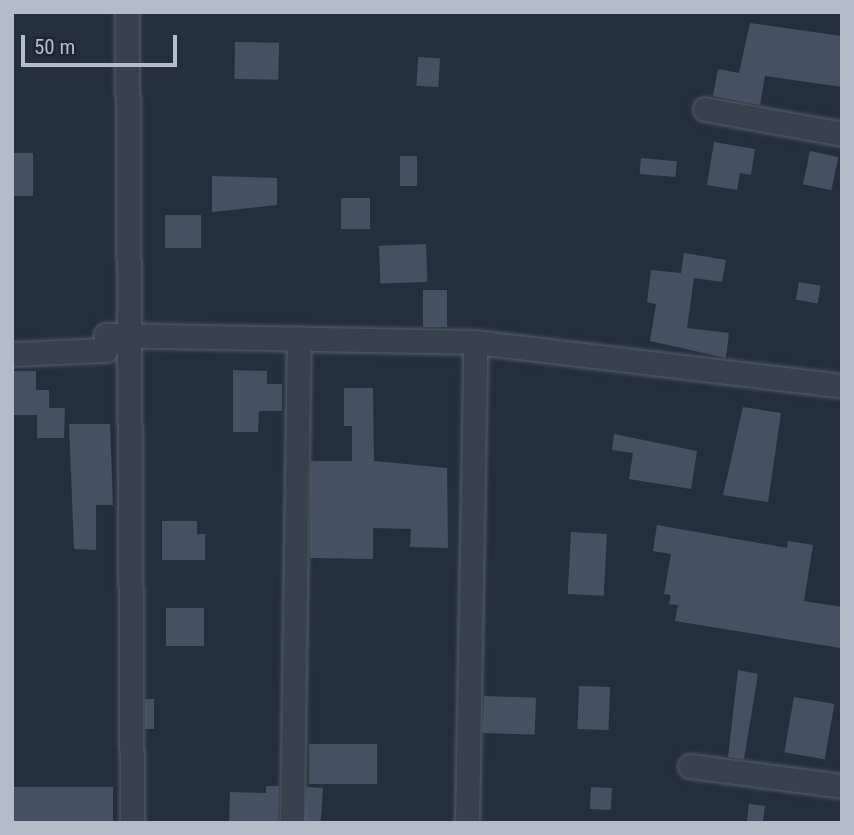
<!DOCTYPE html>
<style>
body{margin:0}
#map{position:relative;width:854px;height:835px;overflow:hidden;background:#242f3e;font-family:"Roboto Condensed",sans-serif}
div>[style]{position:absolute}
.building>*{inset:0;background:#455162;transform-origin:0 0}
.roads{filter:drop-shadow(0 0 2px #565f6c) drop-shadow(0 0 2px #565f6c)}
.minor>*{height:23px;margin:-11.5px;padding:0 11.5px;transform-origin:11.5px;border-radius:11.5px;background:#38414e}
span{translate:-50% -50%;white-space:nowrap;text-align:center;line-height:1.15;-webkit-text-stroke:5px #1d2633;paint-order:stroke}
.frame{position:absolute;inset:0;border:14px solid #b4bcc9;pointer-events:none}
.scale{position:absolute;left:21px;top:35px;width:156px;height:32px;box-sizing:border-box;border:4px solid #b4bcc9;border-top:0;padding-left:9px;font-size:21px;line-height:24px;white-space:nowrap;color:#b4bcc9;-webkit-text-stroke:5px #1d2633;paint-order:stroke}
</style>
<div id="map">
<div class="building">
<i style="clip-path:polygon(750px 23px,842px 36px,842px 87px,765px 76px,760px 105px,713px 96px,718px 69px,739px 73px)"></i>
<i style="left:235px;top:42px;width:44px;height:37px;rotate:1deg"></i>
<i style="left:418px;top:57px;width:22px;height:29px;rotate:3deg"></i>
<i style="clip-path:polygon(714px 142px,755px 149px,751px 175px,740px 173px,737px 190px,707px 185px)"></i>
<i style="left:810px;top:151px;width:29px;height:34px;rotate:12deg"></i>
<i style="left:12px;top:153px;width:21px;height:43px"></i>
<i style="left:400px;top:156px;width:17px;height:30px"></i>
<i style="left:641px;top:158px;width:36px;height:16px;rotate:5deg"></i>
<i style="clip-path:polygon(212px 176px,277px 178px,277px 205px,212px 212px)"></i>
<i style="left:341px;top:198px;width:29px;height:31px"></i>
<i style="left:165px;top:215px;width:36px;height:33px"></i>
<i style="left:426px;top:244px;width:38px;height:47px;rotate:88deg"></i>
<i style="clip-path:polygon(684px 253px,726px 260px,722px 282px,694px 278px,687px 328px,729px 333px,726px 358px,650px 341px,656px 304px,647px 302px,651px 270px,681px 273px)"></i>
<i style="left:799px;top:282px;width:22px;height:18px;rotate:10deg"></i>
<i style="left:423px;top:290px;width:24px;height:37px"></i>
<i style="clip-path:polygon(233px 370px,267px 371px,267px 384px,282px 384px,282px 411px,259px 411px,258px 432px,233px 432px)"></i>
<i style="clip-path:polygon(12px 371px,36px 371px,36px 390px,49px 390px,49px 408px,65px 408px,64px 438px,37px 438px,37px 415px,12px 415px)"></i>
<i style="clip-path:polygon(344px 388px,373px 388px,374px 461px,447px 468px,448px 548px,410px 547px,411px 529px,373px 528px,373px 559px,310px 558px,311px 461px,352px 461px,352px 426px,344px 426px)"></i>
<i style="clip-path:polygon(743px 407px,781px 413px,768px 502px,723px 495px)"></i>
<i style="clip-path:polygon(69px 424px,110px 424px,113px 505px,96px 505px,96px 550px,74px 549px)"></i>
<i style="clip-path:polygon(614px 434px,697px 451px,691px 489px,629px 479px,633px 453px,612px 450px)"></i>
<i style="clip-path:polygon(162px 521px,197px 521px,197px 534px,205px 534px,205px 560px,162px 560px)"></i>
<i style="clip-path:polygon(657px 525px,787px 548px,788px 541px,813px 545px,804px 601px,842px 607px,840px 648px,675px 621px,678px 605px,669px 604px,671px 595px,664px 594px,671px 554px,653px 551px)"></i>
<i style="left:571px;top:532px;width:36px;height:62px;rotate:3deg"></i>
<i style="left:166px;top:608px;width:38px;height:38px"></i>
<i style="clip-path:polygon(738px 670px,758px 674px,744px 759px,728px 757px)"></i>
<i style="left:579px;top:686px;width:31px;height:43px;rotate:2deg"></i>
<i style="left:484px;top:696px;width:52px;height:37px;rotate:2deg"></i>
<i style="left:794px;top:697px;width:41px;height:56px;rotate:10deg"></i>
<i style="left:145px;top:699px;width:9px;height:30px"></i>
<i style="left:309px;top:744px;width:68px;height:40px"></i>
<i style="clip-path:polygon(266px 786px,279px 786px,278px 823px,229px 823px,230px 792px,266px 793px)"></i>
<i style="left:12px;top:787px;width:101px;height:36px"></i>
<i style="left:307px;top:787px;width:16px;height:36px;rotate:4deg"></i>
<i style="left:591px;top:787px;width:21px;height:22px;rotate:3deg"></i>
<i style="left:749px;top:804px;width:16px;height:19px;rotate:7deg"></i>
</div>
<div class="roads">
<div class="minor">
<i style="left:127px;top:12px;width:811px;rotate:89.65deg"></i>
<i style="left:705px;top:109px;width:139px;rotate:10.3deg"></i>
<i style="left:12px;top:354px;width:94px;rotate:-2.4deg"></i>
<i style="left:106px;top:350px;width:15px;rotate:-90deg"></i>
<i style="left:106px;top:335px;width:369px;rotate:1.1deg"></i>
<i style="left:475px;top:342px;width:370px;rotate:6.8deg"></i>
<i style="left:690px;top:766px;width:153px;rotate:7.5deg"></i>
<i style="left:292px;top:823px;width:485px;rotate:-89.2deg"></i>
<i style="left:467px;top:823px;width:481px;rotate:-89deg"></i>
</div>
</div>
<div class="frame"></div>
<div class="scale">50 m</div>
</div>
